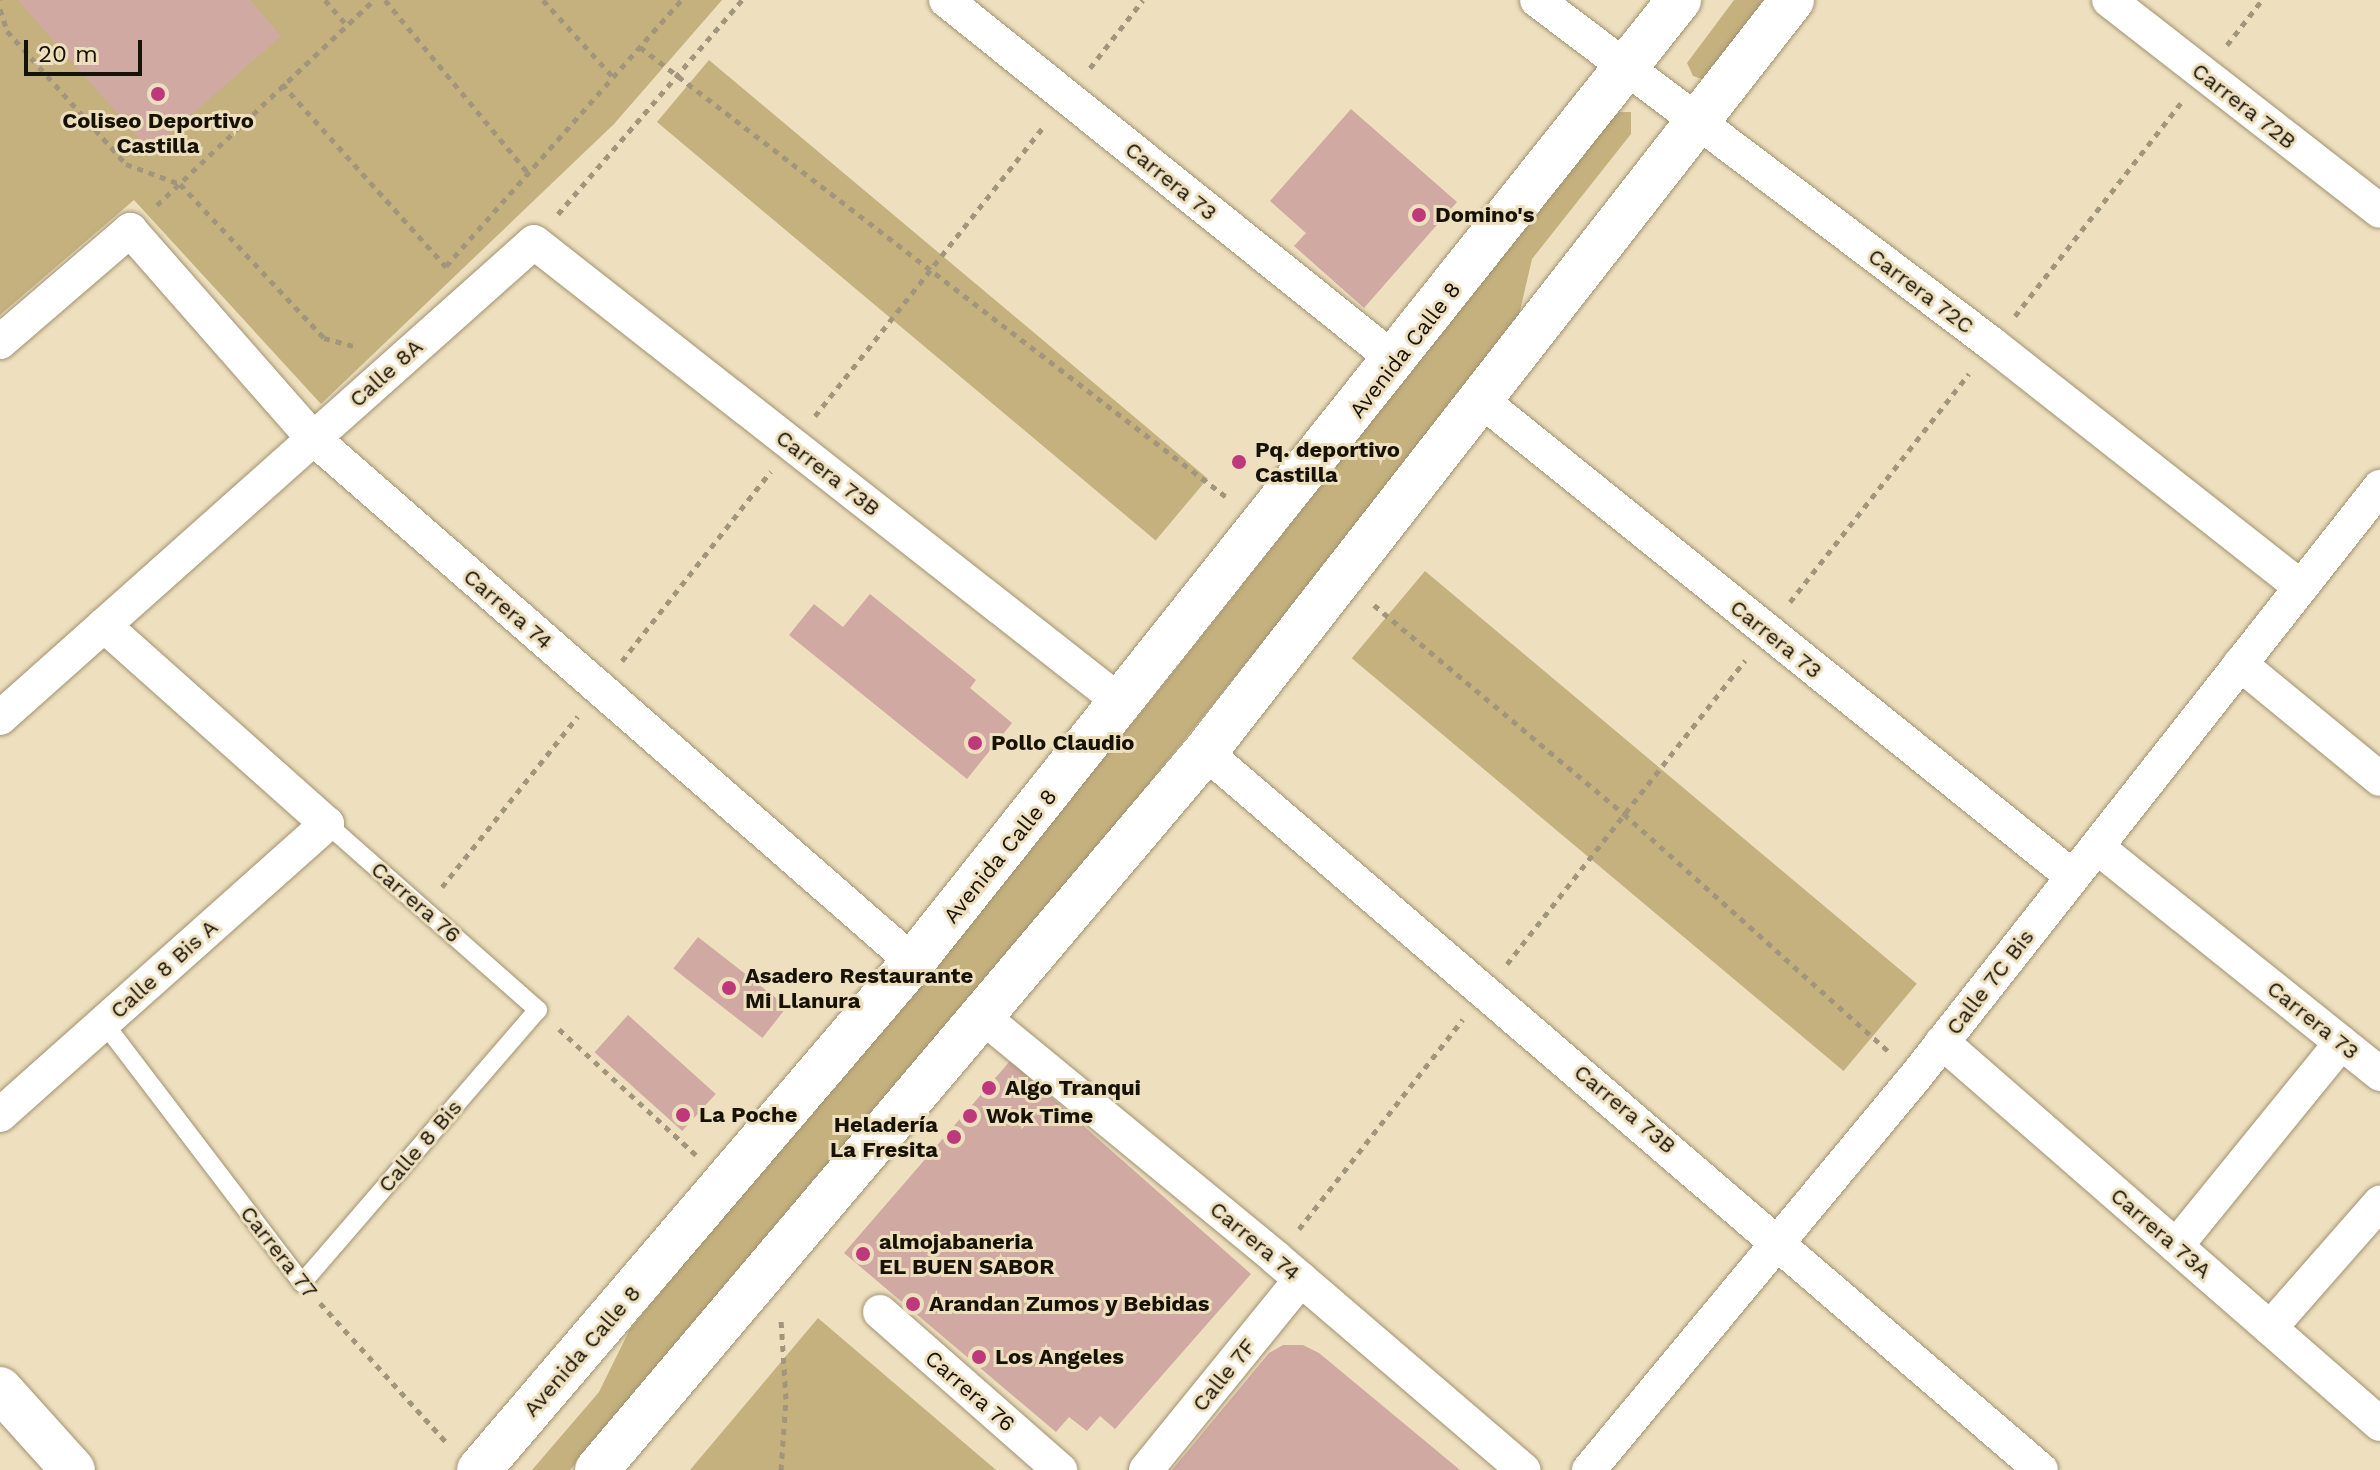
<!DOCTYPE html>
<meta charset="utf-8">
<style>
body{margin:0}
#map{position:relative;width:2380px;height:1470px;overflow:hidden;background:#eee0be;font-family:"Work Sans",sans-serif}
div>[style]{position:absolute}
.green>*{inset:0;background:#c5b17e;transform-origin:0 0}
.building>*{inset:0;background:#d0a9a2;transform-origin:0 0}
.path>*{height:5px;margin-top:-2.5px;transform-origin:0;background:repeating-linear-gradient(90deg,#a1967c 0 6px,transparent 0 12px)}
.roads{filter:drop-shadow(0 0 2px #a09272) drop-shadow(0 0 2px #a09272)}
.service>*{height:18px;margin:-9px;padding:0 9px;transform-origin:9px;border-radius:9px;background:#fff}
.minor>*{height:34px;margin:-17px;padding:0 17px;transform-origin:17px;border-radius:17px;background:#fff}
.tertiary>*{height:44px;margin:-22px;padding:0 22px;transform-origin:22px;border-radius:22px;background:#fff}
.dots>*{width:22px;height:22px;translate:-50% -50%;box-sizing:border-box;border:4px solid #eee0be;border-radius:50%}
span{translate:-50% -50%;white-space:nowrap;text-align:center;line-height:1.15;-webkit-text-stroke:6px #eee0be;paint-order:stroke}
.street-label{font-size:22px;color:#171206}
.poi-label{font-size:22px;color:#171206;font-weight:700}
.left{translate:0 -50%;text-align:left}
.right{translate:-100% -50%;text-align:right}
.scale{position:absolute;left:24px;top:40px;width:118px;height:36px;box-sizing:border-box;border:4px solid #171206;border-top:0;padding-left:10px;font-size:24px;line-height:28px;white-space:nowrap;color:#171206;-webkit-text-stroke:6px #eee0be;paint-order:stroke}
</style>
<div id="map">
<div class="green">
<i style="clip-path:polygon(0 0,722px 0,614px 124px,321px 404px,134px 200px,0 315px)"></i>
<i style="clip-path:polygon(1734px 0,1770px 0,1720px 69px,1702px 79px,1693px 76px,1687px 63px)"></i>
<i style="left:709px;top:60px;width:651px;height:81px;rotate:40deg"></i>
<i style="clip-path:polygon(1617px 112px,1631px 112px,1631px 134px,1532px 259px,1516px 328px,1100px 844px,570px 1470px,532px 1470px,599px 1392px,630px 1329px,1144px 709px)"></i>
<i style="left:1425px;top:571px;width:642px;height:114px;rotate:40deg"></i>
<i style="clip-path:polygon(818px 1318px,996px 1470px,690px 1470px)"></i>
</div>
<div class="building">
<i style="clip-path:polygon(18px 0,250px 0,281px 36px,150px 151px)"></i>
<i style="clip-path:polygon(1351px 109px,1457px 202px,1364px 308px,1294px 246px,1306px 233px,1270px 201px)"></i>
<i style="clip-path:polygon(870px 594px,976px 680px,970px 688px,1012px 723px,967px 779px,789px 635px,814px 604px,843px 627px)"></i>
<i style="left:698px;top:937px;width:113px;height:40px;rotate:38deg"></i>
<i style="left:628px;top:1015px;width:118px;height:50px;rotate:42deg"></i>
<i style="clip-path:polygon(1010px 1061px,1251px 1274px,1115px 1429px,1100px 1416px,1087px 1431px,1069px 1417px,1056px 1432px,844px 1253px)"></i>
<i style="clip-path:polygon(1283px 1345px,1303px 1345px,1319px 1353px,1460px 1470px,1172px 1470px,1269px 1353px)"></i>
</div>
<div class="path">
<i style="left:325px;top:0;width:32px;rotate:49deg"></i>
<i style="left:385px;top:0;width:224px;rotate:50.4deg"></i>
<i style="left:543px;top:0;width:104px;rotate:47.7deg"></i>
<i style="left:0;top:1px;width:1px;rotate:-90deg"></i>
<i style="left:0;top:9px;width:23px;rotate:72deg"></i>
<i style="left:7px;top:31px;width:178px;rotate:48.2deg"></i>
<i style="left:126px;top:164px;width:58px;rotate:20.3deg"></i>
<i style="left:180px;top:184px;width:211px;rotate:46.9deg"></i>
<i style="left:324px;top:338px;width:35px;rotate:15deg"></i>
<i style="left:2227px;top:45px;width:57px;rotate:-52.1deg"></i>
<i style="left:640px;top:47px;width:742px;rotate:37.5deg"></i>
<i style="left:1090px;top:68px;width:86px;rotate:-52.1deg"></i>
<i style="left:282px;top:84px;width:246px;rotate:48.1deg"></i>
<i style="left:157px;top:205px;width:299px;rotate:-43.4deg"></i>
<i style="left:558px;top:214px;width:282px;rotate:-49.3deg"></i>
<i style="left:446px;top:266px;width:355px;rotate:-48.5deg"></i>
<i style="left:2015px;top:316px;width:270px;rotate:-52.1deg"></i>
<i style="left:815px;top:416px;width:370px;rotate:-51.7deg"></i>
<i style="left:1790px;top:602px;width:290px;rotate:-51.9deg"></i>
<i style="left:1374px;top:605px;width:326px;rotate:39.9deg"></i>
<i style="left:1624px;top:814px;width:356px;rotate:41.9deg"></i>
<i style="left:622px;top:661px;width:241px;rotate:-51.9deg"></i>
<i style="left:442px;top:887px;width:218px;rotate:-51.5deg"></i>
<i style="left:1507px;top:964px;width:386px;rotate:-51.9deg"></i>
<i style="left:559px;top:1029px;width:186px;rotate:42.6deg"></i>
<i style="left:1299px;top:1229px;width:266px;rotate:-52deg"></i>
<i style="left:320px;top:1303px;width:190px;rotate:47.8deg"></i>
<i style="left:781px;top:1470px;width:71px;rotate:-86deg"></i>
<i style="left:786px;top:1399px;width:79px;rotate:-93.6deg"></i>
</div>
<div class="roads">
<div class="service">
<i style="left:104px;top:1023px;width:327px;rotate:52.7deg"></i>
<i style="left:302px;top:1283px;width:361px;rotate:-49.2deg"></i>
<i style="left:538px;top:1010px;width:281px;rotate:-138.6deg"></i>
</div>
<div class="minor">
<i style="left:946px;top:0;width:577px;rotate:38.74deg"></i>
<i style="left:1537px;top:0;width:570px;rotate:37.09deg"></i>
<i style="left:1992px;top:344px;width:393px;rotate:38.2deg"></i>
<i style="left:2109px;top:0;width:343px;rotate:37.9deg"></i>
<i style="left:0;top:342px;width:172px;rotate:-40.7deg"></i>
<i style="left:130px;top:230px;width:277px;rotate:48.7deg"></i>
<i style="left:313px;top:438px;width:797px;rotate:41.13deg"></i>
<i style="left:1481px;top:400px;width:760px;rotate:38.86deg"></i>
<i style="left:2240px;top:664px;width:181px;rotate:39.4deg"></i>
<i style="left:0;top:718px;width:715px;rotate:-41.71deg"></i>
<i style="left:534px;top:242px;width:749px;rotate:38.11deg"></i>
<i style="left:1205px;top:752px;width:1102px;rotate:40.66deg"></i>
<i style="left:2097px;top:847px;width:363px;rotate:38.7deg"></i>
<i style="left:983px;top:1017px;width:379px;rotate:39.4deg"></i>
<i style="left:1276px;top:1258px;width:326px;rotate:40.6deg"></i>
<i style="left:1942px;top:1042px;width:581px;rotate:41.09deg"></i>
<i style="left:0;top:1115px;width:438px;rotate:-41.7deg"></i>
<i style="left:327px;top:824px;width:299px;rotate:-138.3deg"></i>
<i style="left:2176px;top:1246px;width:262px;rotate:-50.9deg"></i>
<i style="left:880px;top:1312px;width:240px;rotate:41.3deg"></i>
<i style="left:2270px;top:1328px;width:167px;rotate:-48.7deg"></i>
<i style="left:1146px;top:1470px;width:246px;rotate:-50.9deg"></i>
<i style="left:1589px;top:1470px;width:512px;rotate:-50.31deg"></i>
<i style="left:1916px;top:1076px;width:750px;rotate:-51.77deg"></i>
</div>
<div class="tertiary">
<i style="left:0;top:1389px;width:109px;rotate:48deg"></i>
<i style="left:479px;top:1470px;width:668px;rotate:-49.49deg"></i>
<i style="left:913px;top:962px;width:1230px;rotate:-51.47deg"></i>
<i style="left:597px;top:1470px;width:941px;rotate:-49.74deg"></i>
<i style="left:1205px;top:752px;width:954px;rotate:-52.02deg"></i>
</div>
</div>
<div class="dots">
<i style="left:158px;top:94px;background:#be397c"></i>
<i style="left:1419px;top:215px;background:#be397c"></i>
<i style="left:1239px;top:462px;background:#be397c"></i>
<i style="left:975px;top:743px;background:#be397c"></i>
<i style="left:729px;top:988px;background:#be397c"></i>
<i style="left:989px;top:1088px;background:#be397c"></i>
<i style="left:683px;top:1115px;background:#be397c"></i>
<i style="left:970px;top:1116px;background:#be397c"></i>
<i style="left:954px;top:1137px;background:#be397c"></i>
<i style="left:863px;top:1254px;background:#be397c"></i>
<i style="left:913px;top:1304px;background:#be397c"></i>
<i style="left:979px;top:1357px;background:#be397c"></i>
</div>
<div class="street-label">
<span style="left:2244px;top:106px;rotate:38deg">Carrera 72B</span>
<span style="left:1171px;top:181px;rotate:39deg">Carrera 73</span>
<span style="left:1921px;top:291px;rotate:37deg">Carrera 72C</span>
<span style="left:1405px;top:350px;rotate:-52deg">Avenida Calle 8</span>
<span style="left:386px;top:373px;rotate:-42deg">Calle 8A</span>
<span style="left:828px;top:473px;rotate:38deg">Carrera 73B</span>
<span style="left:508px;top:609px;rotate:41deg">Carrera 74</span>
<span style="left:1776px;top:639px;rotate:39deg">Carrera 73</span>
<span style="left:1000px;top:856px;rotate:-51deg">Avenida Calle 8</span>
<span style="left:416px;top:902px;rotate:41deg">Carrera 76</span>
<span style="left:164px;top:969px;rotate:-42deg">Calle 8 Bis A</span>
<span style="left:1990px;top:982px;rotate:-52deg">Calle 7C Bis</span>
<span style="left:2313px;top:1020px;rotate:39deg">Carrera 73</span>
<span style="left:1625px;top:1109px;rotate:40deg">Carrera 73B</span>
<span style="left:420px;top:1146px;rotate:-49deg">Calle 8 Bis</span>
<span style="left:2161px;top:1233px;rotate:41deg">Carrera 73A</span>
<span style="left:1255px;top:1241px;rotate:40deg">Carrera 74</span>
<span style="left:279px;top:1252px;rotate:52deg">Carrera 77</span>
<span style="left:582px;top:1351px;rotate:-49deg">Avenida Calle 8</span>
<span style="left:1224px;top:1375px;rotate:-51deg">Calle 7F</span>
<span style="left:970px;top:1391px;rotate:41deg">Carrera 76</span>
</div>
<div class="poi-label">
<span style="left:158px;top:133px">Coliseo Deportivo<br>Castilla</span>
<span class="left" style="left:1435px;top:215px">Domino's</span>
<span class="left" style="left:1255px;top:462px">Pq. deportivo<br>Castilla</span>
<span class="left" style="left:991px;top:743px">Pollo Claudio</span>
<span class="left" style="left:745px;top:988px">Asadero Restaurante<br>Mi Llanura</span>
<span class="left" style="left:1005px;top:1088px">Algo Tranqui</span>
<span class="left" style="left:699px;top:1115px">La Poche</span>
<span class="left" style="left:986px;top:1116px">Wok Time</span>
<span class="right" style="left:938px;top:1137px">Heladería<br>La Fresita</span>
<span class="left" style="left:879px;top:1254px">almojabaneria<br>EL BUEN SABOR</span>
<span class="left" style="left:929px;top:1304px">Arandan Zumos y Bebidas</span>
<span class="left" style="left:995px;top:1357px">Los Angeles</span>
</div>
<div class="scale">20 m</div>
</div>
